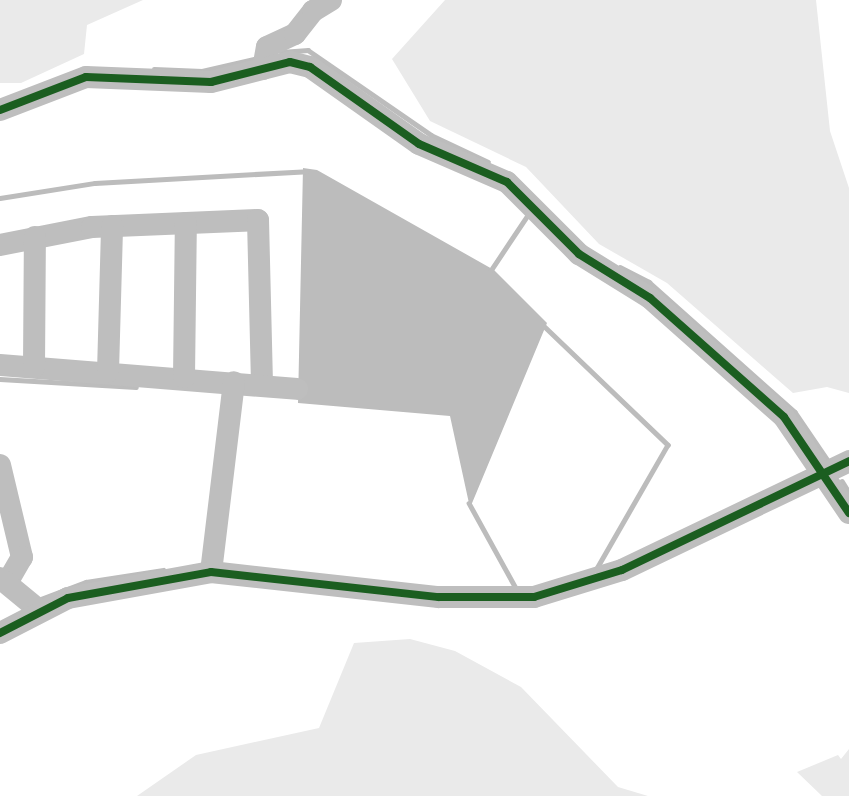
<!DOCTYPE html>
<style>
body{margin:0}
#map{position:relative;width:849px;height:796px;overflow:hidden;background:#fff;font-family:"Open Sans",sans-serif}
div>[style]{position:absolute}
.green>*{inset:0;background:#eaeaea}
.water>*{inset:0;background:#bcbcbc}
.stream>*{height:4.5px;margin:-2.25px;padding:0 2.25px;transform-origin:2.25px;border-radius:2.25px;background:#bcbcbc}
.minor>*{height:22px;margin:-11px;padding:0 11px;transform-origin:11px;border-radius:11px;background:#bebebe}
.cycleway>*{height:8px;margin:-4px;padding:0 4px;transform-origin:4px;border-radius:4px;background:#1b5e20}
span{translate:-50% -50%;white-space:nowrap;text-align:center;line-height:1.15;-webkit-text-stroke:6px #fff;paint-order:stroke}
</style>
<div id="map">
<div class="green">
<i style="clip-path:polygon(0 0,143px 0,87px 25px,84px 54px,21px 83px,0 83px)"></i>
<i style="clip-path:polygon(445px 0,816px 0,830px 131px,849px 188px,849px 393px,827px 387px,793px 393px,667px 283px,599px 244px,526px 167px,430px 121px,392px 59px)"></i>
<i style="clip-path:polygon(410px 639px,455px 651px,521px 687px,618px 787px,648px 796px,137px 796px,196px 755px,319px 728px,354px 643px)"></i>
<i style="clip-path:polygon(849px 749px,849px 796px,822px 796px,797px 772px,838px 755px,841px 759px)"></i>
</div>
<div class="water">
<i style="clip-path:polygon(303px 168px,317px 170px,494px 270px,547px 323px,470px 508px,450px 416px,298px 403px)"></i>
</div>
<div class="stream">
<i style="left:281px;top:52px;width:27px;rotate:-4deg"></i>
<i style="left:308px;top:50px;width:150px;rotate:34.6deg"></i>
<i style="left:431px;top:135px;width:63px;rotate:25.3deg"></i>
<i style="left:154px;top:69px;width:48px;rotate:2.4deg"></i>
<i style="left:202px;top:71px;width:53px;rotate:-13deg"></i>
<i style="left:0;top:198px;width:96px;rotate:-9deg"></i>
<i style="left:95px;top:183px;width:212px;rotate:-3.2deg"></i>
<i style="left:620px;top:267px;width:33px;rotate:27deg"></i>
<i style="left:649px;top:282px;width:195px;rotate:41.7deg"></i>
<i style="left:795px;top:412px;width:60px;rotate:55.8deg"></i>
<i style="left:489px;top:273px;width:72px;rotate:-56.3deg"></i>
<i style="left:541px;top:323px;width:176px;rotate:43.8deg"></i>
<i style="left:668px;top:445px;width:144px;rotate:119.9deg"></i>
<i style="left:0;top:379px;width:136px;rotate:3.4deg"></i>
<i style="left:842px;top:481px;width:13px;rotate:58deg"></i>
<i style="left:469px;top:503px;width:99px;rotate:61.1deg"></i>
<i style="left:38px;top:600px;width:51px;rotate:-20.6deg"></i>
<i style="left:86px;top:582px;width:78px;rotate:-8.9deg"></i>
</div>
<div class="minor">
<i style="left:263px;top:69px;width:22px;rotate:-80deg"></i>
<i style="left:267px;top:47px;width:31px;rotate:-25deg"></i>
<i style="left:295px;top:34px;width:29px;rotate:-52deg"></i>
<i style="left:313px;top:11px;width:21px;rotate:-31deg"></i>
<i style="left:0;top:110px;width:92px;rotate:-21deg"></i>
<i style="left:86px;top:77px;width:125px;rotate:2.3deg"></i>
<i style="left:211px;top:82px;width:81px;rotate:-14.2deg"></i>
<i style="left:290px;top:62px;width:21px;rotate:14deg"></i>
<i style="left:310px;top:67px;width:133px;rotate:35.2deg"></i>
<i style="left:419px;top:144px;width:96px;rotate:23.4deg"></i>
<i style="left:507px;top:182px;width:102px;rotate:45deg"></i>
<i style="left:579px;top:254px;width:84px;rotate:31.8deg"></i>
<i style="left:650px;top:298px;width:179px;rotate:41.6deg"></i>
<i style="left:784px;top:417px;width:116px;rotate:55.9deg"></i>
<i style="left:0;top:245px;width:94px;rotate:-11.1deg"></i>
<i style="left:92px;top:227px;width:166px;rotate:-2.4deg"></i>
<i style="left:258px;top:220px;width:163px;rotate:88.6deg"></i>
<i style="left:0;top:365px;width:298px;rotate:4.6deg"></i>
<i style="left:34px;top:367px;width:130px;rotate:-89.6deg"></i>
<i style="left:108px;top:372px;width:146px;rotate:-88.4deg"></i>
<i style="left:184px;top:377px;width:154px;rotate:-89.3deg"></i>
<i style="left:0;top:465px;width:95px;rotate:76.6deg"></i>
<i style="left:22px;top:557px;width:30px;rotate:120deg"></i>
<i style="left:211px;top:572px;width:191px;rotate:-83.1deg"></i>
<i style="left:0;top:578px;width:52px;rotate:39.5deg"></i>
<i style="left:0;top:633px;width:76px;rotate:-27.2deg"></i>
<i style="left:68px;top:598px;width:145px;rotate:-10.3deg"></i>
<i style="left:211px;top:572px;width:229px;rotate:6.3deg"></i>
<i style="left:439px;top:597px;width:95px"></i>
<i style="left:534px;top:597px;width:92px;rotate:-17.1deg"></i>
<i style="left:622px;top:570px;width:252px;rotate:-25.6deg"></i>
</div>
<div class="cycleway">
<i style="left:0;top:110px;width:92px;rotate:-21deg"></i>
<i style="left:86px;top:77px;width:125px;rotate:2.3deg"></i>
<i style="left:211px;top:82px;width:81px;rotate:-14.2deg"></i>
<i style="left:290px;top:62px;width:21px;rotate:14deg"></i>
<i style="left:310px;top:67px;width:133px;rotate:35.2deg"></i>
<i style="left:419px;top:144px;width:96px;rotate:23.4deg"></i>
<i style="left:507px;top:182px;width:102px;rotate:45deg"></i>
<i style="left:579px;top:254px;width:84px;rotate:31.8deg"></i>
<i style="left:650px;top:298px;width:179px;rotate:41.6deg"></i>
<i style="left:784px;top:417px;width:116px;rotate:55.9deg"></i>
<i style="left:0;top:633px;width:76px;rotate:-27.2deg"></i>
<i style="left:68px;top:598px;width:145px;rotate:-10.3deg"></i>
<i style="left:211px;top:572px;width:229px;rotate:6.3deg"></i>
<i style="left:439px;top:597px;width:95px"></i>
<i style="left:534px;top:597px;width:92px;rotate:-17.1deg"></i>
<i style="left:622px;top:570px;width:252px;rotate:-25.6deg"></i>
</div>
</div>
